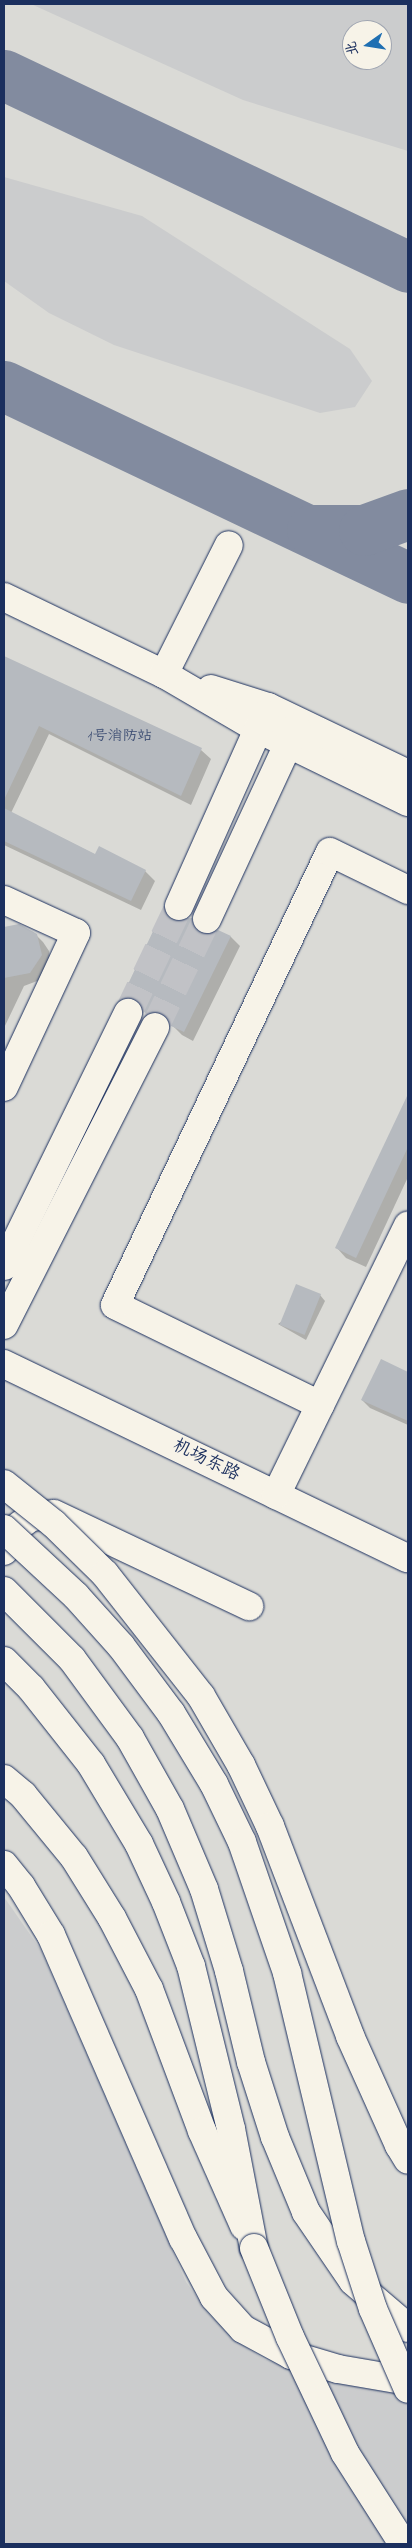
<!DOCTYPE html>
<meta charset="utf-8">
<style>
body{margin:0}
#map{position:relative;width:412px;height:2548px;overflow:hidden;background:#eae7e0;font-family:"Indie Flower","LXGW WenKai TC",sans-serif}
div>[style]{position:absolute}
.built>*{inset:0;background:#dadad6}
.green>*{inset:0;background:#cbcccd}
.shadow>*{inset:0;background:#0003}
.taxiway>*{height:51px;margin:-25.5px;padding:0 25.5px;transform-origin:25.5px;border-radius:25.5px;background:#828b9f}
.building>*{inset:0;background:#b6babf;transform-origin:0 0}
.minor-tunnel>*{height:28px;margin-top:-14px;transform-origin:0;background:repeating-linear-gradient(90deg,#c1c2c6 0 28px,transparent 0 42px)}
.roads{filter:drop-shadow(0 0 1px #1b2f5e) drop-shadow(0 0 1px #1b2f5e)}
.minor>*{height:28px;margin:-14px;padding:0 14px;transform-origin:14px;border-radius:14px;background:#f7f3e8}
.major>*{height:28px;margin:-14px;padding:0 14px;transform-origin:14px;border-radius:14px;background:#f7f3e8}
.highway>*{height:28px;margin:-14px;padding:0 14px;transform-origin:14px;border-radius:14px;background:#f7f3e8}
.bridges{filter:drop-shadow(0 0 1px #1b2f5e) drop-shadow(0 0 1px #1b2f5e)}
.minor-bridge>*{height:28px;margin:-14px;padding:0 14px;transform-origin:14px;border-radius:14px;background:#f7f3e8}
.highway-bridge>*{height:28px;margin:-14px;padding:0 14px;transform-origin:14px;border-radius:14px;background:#f7f3e8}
span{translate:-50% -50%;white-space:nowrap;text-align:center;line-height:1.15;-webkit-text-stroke:4.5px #f7f3e8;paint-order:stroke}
.number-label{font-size:15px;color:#425276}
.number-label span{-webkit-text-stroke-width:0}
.street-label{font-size:18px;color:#1b2f5e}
.frame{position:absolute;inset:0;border:5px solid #1b2f5e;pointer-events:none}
.north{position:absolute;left:342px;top:20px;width:50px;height:50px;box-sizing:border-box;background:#f7f3e8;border:1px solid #9fa5b1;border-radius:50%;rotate:257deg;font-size:14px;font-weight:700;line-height:20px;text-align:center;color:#1b2f5e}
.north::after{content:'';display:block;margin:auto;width:18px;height:22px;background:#1f6fb2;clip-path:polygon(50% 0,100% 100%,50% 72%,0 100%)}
</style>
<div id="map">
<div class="built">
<i style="clip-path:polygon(evenodd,4px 4px,408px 4px,408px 2544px,4px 2544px,4px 4px,352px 30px,382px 30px,382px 60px,352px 60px,352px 30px)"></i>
</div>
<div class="green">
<i style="clip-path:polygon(evenodd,31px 4px,408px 4px,408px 151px,243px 100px,31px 4px,352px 30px,382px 30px,382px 60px,352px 60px,352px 30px)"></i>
<i style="clip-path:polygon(4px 177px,142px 216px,350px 349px,372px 381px,355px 407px,320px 413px,114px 345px,49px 313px,4px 281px)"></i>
<i style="clip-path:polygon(4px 1897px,41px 1950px,186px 2282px,210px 2315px,233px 2339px,264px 2359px,300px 2372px,408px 2393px,408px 2544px,4px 2544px)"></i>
</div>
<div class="shadow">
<i style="clip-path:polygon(6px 659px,201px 750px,211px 759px,191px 805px,49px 734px,11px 813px,96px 855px,145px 871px,155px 881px,141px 910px,4px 845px)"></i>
<i style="clip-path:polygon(164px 910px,175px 921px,191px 919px,202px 935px,209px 936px,218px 931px,231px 937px,240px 946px,193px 1041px,182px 1035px,170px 1023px,157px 1023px,144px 1008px,132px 1009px,122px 999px)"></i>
<i style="clip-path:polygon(17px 925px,33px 932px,43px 942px,49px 951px,51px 965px,45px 978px,24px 986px,4px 1028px,4px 929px)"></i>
<i style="clip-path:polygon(408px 1097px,408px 1177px,366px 1267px,346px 1258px,337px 1248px)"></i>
<i style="clip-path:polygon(320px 1295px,325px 1301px,306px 1340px,278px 1324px)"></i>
<i style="clip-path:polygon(382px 1361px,408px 1374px,408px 1425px,370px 1408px,362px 1400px)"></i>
</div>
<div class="taxiway">
<i style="left:4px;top:75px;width:447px;rotate:25.4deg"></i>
<i style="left:4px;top:386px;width:447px;rotate:25.4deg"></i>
<i style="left:312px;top:530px;width:52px"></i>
<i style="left:364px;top:530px;width:47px;rotate:-20deg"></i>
</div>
<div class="building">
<i style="clip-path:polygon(4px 656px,202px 748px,181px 796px,39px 726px,4px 800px)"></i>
<i style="clip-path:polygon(4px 808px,95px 854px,99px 846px,146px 870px,131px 901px,4px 841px)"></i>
<i style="clip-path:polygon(164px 908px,173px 920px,192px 918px,194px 928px,201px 933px,209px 934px,218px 930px,231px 936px,184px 1032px,171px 1026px,162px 1013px,146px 1014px,135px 999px,121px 999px)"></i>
<i style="clip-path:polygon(19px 924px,37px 934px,42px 955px,30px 973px,4px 978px,4px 927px)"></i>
<i style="clip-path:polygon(408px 1094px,408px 1147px,356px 1258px,335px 1248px)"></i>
<i style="left:296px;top:1284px;width:27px;height:44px;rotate:22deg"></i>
<i style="clip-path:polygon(381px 1359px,408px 1372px,408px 1421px,361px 1400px)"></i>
</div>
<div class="minor-tunnel">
<i style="left:128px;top:1013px;width:119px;rotate:-64.5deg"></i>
<i style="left:155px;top:1027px;width:120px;rotate:-64.3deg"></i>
</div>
<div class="roads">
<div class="minor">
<i style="left:4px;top:597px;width:178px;rotate:25.7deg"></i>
<i style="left:164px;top:674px;width:109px;rotate:30.3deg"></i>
<i style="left:258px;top:729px;width:167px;rotate:26deg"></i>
<i style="left:164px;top:674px;width:144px;rotate:-63.3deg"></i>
<i style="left:211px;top:689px;width:60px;rotate:17.5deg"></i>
<i style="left:268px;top:707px;width:155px;rotate:25.6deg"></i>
<i style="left:4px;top:900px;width:79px;rotate:24.6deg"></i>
<i style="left:76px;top:933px;width:170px;rotate:115.1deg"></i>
<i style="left:179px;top:906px;width:210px;rotate:-65.9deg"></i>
<i style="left:207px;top:919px;width:212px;rotate:-65.1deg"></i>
<i style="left:4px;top:1266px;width:282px;rotate:-63.9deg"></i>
<i style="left:4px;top:1325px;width:334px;rotate:-63.1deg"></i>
<i style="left:4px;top:1364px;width:448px;rotate:25.7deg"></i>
<i style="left:320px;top:1405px;width:228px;rotate:-154deg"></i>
<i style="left:115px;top:1305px;width:501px;rotate:-64.61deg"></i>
<i style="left:330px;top:852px;width:87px;rotate:26deg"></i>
<i style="left:276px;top:1495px;width:300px;rotate:-63.9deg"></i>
<i style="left:4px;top:1551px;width:25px;rotate:-63deg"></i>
<i style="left:15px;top:1529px;width:20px;rotate:-37deg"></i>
<i style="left:31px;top:1517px;width:23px;rotate:-7deg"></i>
<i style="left:54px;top:1514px;width:216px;rotate:25.3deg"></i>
<i style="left:4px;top:1779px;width:25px;rotate:40deg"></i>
<i style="left:23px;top:1795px;width:80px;rotate:50.6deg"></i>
<i style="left:74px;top:1857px;width:72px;rotate:58.1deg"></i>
<i style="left:112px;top:1918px;width:80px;rotate:62.5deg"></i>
<i style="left:149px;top:1989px;width:152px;rotate:69.5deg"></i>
<i style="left:202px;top:2131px;width:104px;rotate:66.1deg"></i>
<i style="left:4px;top:1865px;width:27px;rotate:51deg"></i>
<i style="left:21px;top:1886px;width:57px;rotate:58.5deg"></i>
<i style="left:51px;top:1935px;width:331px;rotate:66.5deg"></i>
<i style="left:183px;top:2238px;width:67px;rotate:62.3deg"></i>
<i style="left:214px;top:2297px;width:43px;rotate:47.8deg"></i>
<i style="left:243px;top:2329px;width:55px;rotate:28.4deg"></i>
<i style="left:291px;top:2355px;width:49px;rotate:16.6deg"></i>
<i style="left:338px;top:2369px;width:71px;rotate:9.7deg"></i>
</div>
<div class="major">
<i style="left:4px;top:1591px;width:96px;rotate:45deg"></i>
<i style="left:72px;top:1659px;width:98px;rotate:53.7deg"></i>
<i style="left:130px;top:1738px;width:81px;rotate:60.6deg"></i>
<i style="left:170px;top:1809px;width:87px;rotate:67deg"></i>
<i style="left:204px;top:1889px;width:86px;rotate:73deg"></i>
<i style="left:229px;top:1971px;width:94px;rotate:76.4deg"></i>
<i style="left:251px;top:2062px;width:79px;rotate:72.3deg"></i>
<i style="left:275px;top:2137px;width:81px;rotate:67.5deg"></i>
<i style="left:306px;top:2212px;width:83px;rotate:55.7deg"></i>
<i style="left:353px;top:2281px;width:72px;rotate:40.5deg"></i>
</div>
<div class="highway">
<i style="left:4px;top:1661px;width:38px;rotate:45deg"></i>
<i style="left:31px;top:1688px;width:97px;rotate:51.7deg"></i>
<i style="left:91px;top:1764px;width:93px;rotate:59deg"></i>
<i style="left:139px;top:1844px;width:64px;rotate:65deg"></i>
<i style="left:166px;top:1902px;width:69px;rotate:68.7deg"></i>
<i style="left:191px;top:1966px;width:168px;rotate:76.2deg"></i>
<i style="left:231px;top:2129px;width:121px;rotate:79.1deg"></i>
</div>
</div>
<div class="bridges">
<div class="minor-bridge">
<i style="left:4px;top:1484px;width:64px;rotate:38.7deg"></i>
<i style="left:54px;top:1524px;width:71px;rotate:44.4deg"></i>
<i style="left:105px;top:1574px;width:155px;rotate:51.8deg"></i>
<i style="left:201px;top:1696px;width:80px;rotate:59.9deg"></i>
<i style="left:241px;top:1765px;width:68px;rotate:64.6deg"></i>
<i style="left:270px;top:1826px;width:225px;rotate:69.1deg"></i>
<i style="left:350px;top:2036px;width:120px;rotate:65.8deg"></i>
<i style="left:399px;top:2145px;width:17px;rotate:59deg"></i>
</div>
<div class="highway-bridge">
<i style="left:4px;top:1529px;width:98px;rotate:42.9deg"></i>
<i style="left:76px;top:1596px;width:67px;rotate:48deg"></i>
<i style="left:121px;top:1646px;width:84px;rotate:53.3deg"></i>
<i style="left:171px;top:1713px;width:83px;rotate:58.8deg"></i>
<i style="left:214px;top:1784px;width:64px;rotate:64.2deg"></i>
<i style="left:242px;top:1842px;width:139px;rotate:71deg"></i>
<i style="left:287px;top:1973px;width:276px;rotate:76.6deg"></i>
<i style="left:351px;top:2241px;width:71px;rotate:72.1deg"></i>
<i style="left:373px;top:2309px;width:87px;rotate:66.4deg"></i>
<i style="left:254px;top:2248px;width:96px;rotate:68deg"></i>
<i style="left:290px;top:2337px;width:128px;rotate:64.6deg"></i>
<i style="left:345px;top:2453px;width:108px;rotate:57.5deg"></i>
</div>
</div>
<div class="number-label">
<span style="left:120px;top:737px">1号消防站</span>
</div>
<div class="street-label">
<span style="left:206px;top:1461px;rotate:26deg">机场东路</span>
</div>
<div class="frame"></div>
<div class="north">北</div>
</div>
